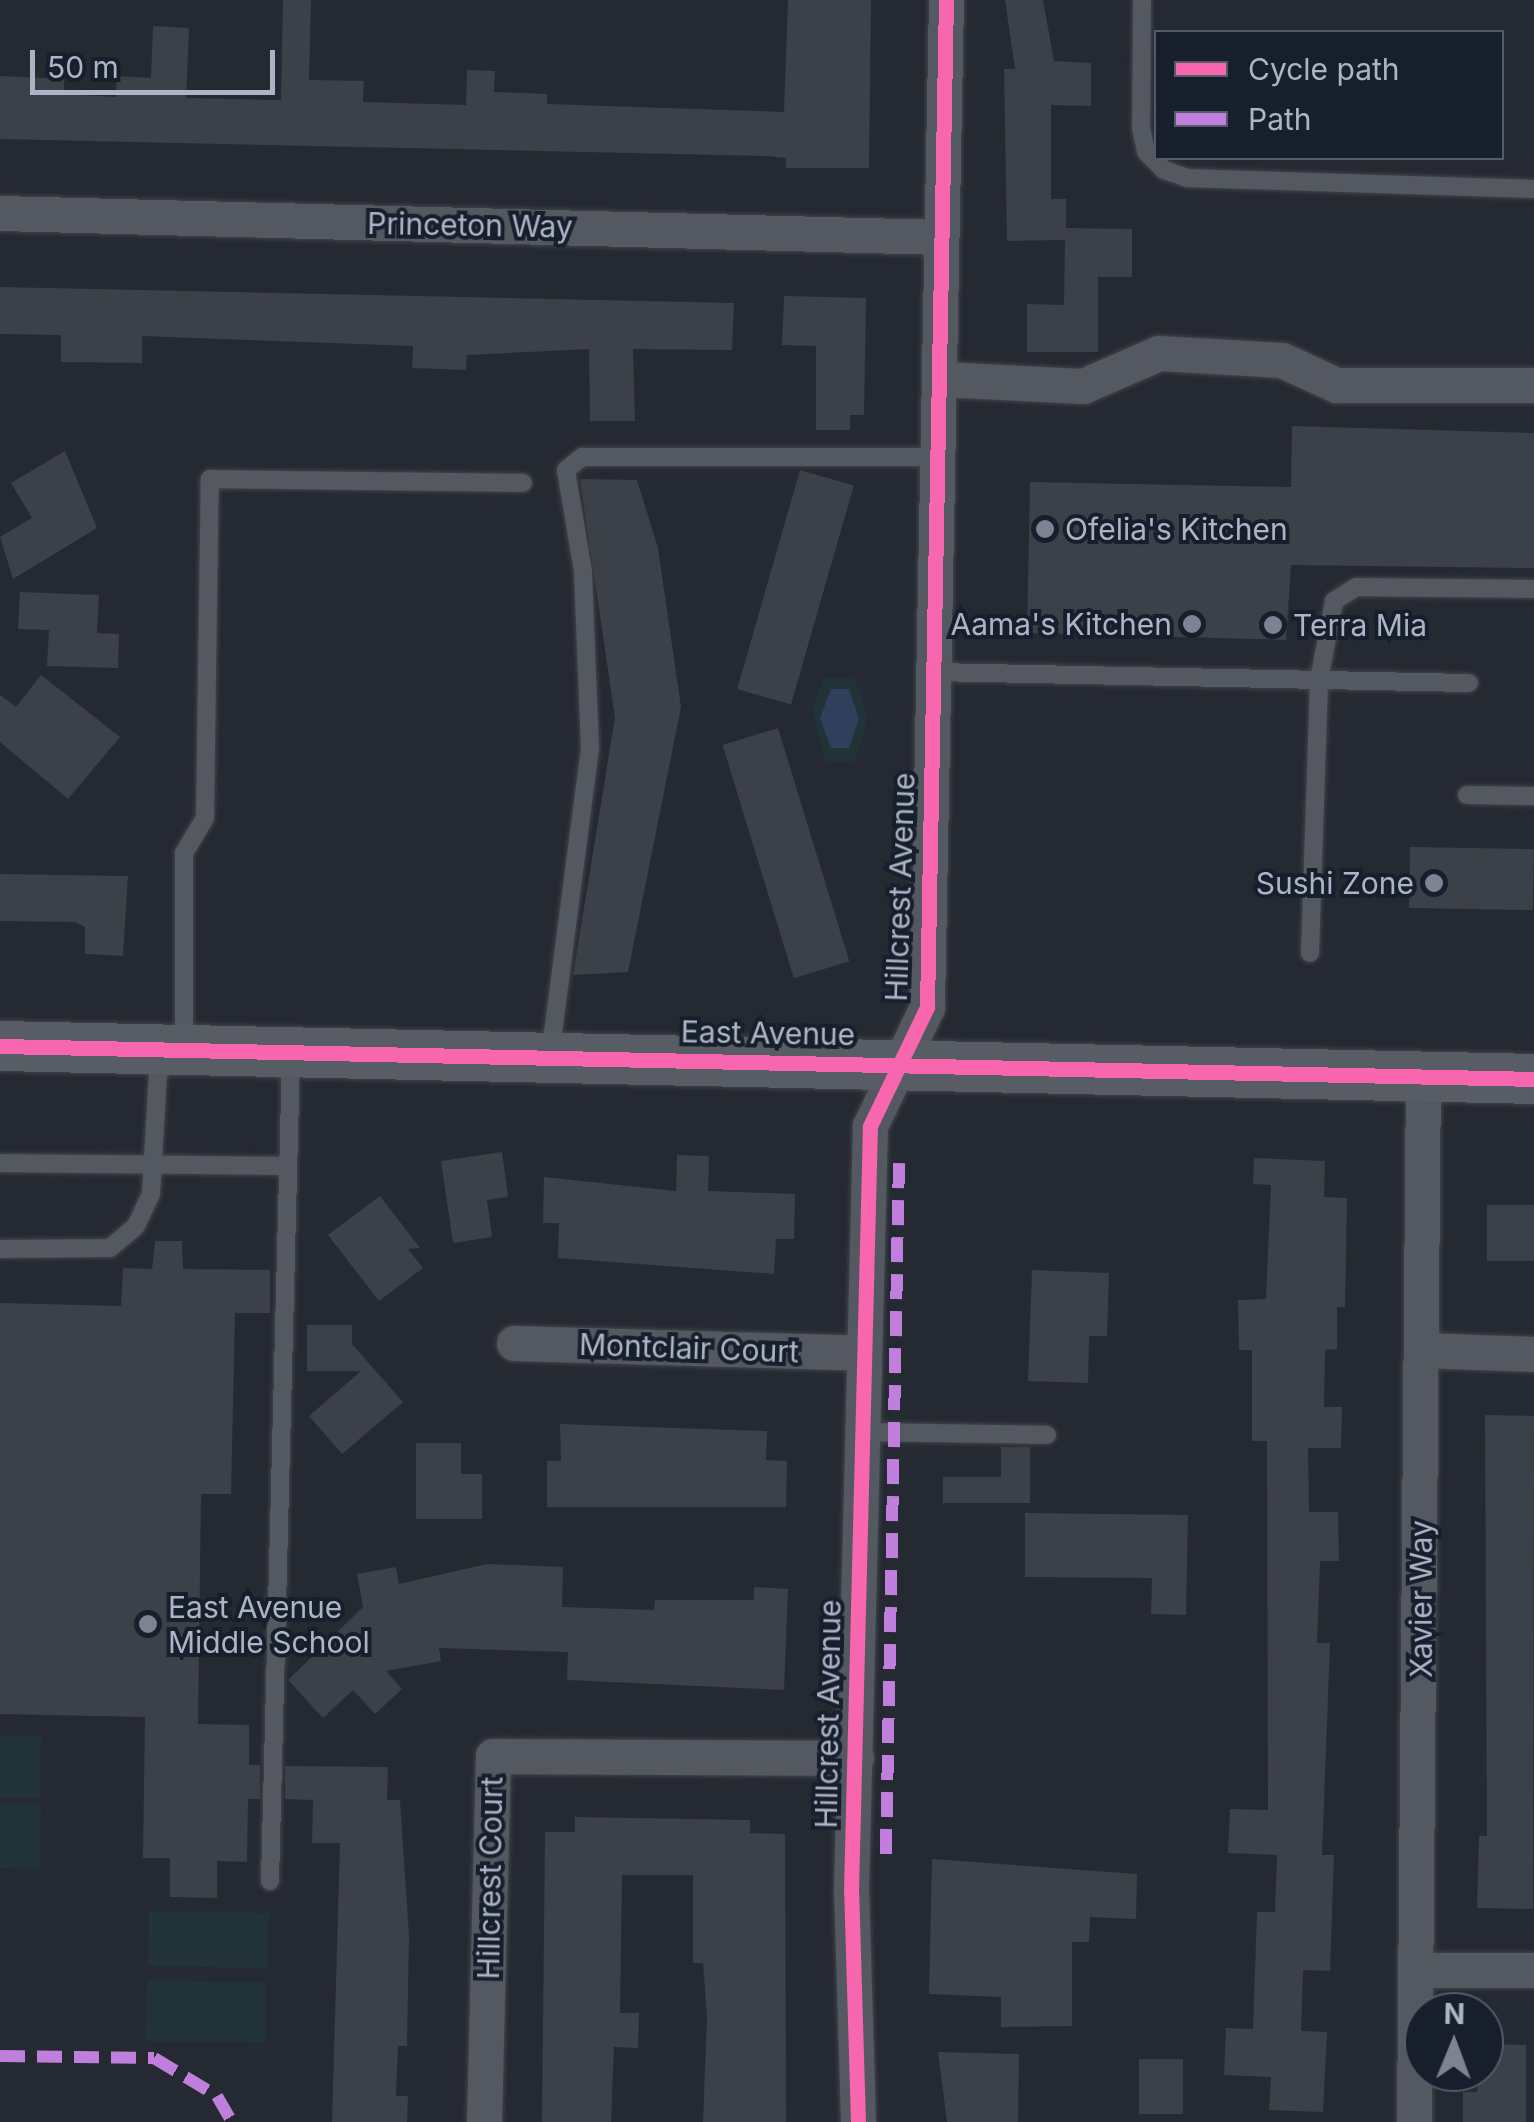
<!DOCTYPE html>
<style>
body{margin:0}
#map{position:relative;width:1534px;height:2122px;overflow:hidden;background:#252932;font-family:Inter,sans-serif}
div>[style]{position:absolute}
.green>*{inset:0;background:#223338;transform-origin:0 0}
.water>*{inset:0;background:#30405c}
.building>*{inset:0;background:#3c4048;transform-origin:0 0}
.roads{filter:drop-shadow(0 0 2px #40444b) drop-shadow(0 0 2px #40444b)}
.service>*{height:18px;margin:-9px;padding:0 9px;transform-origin:9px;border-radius:9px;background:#545860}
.minor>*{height:35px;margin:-17.5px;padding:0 17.5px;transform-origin:17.5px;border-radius:17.5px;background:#545860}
.secondary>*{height:50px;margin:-25px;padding:0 25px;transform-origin:25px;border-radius:25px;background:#585c65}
.quiet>*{height:12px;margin-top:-6px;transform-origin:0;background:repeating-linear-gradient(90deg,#c07fdc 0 25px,transparent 0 37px)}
.cycleway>*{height:15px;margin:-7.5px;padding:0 7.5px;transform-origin:7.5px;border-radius:7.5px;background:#f766af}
.dots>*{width:28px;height:28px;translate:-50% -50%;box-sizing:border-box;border:5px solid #181f2c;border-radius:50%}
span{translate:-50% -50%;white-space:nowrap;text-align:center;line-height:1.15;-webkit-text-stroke:8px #181f2c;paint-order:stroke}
.street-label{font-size:30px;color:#acb4c5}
.poi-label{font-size:30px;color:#acb4c5}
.left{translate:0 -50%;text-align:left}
.right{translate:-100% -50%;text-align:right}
.legend{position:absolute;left:1154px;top:30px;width:350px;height:130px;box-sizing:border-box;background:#181f2c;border:2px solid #535b69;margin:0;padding:12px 18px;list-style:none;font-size:30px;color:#acb4c5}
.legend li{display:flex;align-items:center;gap:20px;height:50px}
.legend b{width:50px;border:2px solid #535b69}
.north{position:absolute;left:1404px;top:1992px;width:100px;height:100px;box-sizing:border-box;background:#181f2c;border:2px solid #535b69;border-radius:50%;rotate:1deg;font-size:28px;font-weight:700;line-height:40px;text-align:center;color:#acb4c5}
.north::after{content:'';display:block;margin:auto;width:35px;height:45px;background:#7d8392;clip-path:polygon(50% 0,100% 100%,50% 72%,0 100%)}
.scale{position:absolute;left:30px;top:50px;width:245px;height:45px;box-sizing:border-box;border:5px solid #acb4c5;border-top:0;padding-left:12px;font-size:30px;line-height:35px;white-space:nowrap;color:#acb4c5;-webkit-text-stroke:8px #181f2c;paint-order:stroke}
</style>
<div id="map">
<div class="green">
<i style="clip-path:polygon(823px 679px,855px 679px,868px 718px,855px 761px,825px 761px,812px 710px)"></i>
<i style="left:0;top:1735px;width:41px;height:63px;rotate:1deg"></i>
<i style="left:0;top:1804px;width:41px;height:64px;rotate:1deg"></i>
<i style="left:149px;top:1911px;width:120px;height:55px;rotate:1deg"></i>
<i style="left:147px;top:1980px;width:119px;height:61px;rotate:1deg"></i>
</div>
<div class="water">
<i style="clip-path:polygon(831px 689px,849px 689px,859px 719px,849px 748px,831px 748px,820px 718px)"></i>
</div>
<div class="building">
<i style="clip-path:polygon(283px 0,311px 0,309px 80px,364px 81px,363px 102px,466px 105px,467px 70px,495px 71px,494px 92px,547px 94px,547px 104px,784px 112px,788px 0,871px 0,869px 168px,786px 168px,786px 158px,767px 156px,0 139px,0 76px,64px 79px,64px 94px,116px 97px,117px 76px,151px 78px,153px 26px,189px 28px,186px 98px,281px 100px)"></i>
<i style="clip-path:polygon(1005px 0,1043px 0,1054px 61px,1091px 63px,1091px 106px,1051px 105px,1051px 199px,1066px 199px,1066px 228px,1132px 229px,1132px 277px,1098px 277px,1098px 352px,1027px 352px,1027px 304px,1064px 305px,1065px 240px,1007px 241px,1004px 69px,1015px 69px)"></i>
<i style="clip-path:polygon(0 287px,734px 303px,732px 350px,633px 349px,635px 421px,590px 421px,589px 349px,467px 355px,466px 370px,412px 368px,413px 346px,142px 336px,142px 363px,61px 362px,61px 335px,0 334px)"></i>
<i style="clip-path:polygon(784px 296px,866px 298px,864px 415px,850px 415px,850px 430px,816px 430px,816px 346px,782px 345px)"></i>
<i style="clip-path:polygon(1292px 426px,1534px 433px,1534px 568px,1291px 565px,1286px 640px,1027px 633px,1030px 482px,1291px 487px)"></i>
<i style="clip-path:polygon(65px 451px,97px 528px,13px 579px,0 537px,32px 518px,11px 483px)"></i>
<i style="left:800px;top:470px;width:56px;height:228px;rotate:16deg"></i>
<i style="clip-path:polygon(580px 479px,637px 480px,658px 548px,681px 707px,628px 972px,573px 975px,615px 718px)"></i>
<i style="clip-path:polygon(20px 592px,99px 595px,97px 633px,119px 634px,118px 668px,47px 666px,49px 630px,18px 629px)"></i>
<i style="clip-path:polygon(41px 675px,120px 737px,68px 799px,0 742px,0 695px,16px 707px)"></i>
<i style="left:778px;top:728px;width:244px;height:58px;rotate:73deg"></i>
<i style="left:1410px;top:847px;width:124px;height:61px;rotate:1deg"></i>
<i style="clip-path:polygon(0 874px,128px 876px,123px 956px,85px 954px,85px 927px,75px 922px,0 921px)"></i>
<i style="clip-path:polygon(502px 1152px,508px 1197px,487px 1200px,492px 1237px,453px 1243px,441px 1161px)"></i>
<i style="clip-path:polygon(677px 1155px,709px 1156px,708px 1191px,795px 1194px,794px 1239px,776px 1239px,774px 1274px,558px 1258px,559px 1223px,543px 1223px,544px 1177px,676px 1191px)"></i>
<i style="clip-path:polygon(1254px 1158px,1325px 1161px,1324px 1197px,1347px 1198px,1345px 1307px,1337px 1307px,1337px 1349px,1325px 1350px,1324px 1407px,1342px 1407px,1341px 1448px,1308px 1448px,1309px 1512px,1338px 1512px,1339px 1561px,1320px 1561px,1317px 1643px,1330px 1643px,1322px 1855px,1334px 1855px,1330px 1971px,1303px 1970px,1301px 2031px,1327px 2032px,1323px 2112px,1269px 2110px,1271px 2077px,1224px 2075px,1226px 2028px,1253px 2029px,1257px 1912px,1275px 1912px,1277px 1855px,1228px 1853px,1230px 1809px,1268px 1810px,1267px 1441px,1252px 1441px,1252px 1350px,1239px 1350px,1238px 1300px,1266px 1299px,1271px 1185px,1253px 1184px)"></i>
<i style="clip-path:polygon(380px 1196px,420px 1248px,408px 1249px,423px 1268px,379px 1301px,328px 1235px)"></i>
<i style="left:1487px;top:1205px;width:47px;height:56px"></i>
<i style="clip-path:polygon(155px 1241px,182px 1241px,183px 1269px,270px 1270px,270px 1313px,235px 1313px,231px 1494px,201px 1494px,198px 1724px,249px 1725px,249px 1765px,260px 1765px,260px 1799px,248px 1799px,247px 1862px,217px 1861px,217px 1898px,170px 1897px,170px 1858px,143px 1858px,145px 1717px,0 1714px,0 1303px,121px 1306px,123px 1268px,152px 1269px)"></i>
<i style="clip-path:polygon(1032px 1270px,1109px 1273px,1107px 1336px,1089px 1336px,1088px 1383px,1028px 1381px)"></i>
<i style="clip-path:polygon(307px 1325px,352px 1325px,352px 1344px,403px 1402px,342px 1454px,309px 1416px,361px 1371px,307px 1371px)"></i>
<i style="clip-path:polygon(1485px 1415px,1534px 1416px,1533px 1909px,1477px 1908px,1479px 1836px,1487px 1836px)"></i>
<i style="clip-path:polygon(560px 1424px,767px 1431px,766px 1460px,787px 1461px,786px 1507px,547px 1507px,547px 1461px,561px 1461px)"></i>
<i style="clip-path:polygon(416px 1443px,461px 1443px,461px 1474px,482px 1474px,482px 1519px,416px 1519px)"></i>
<i style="clip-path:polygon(1001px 1447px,1030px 1447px,1030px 1503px,943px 1503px,943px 1477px,1001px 1477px)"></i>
<i style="clip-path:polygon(1025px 1513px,1188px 1515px,1186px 1615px,1151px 1614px,1152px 1578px,1025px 1577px)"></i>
<i style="clip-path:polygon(487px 1564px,563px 1567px,562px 1607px,654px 1610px,655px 1600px,754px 1600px,754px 1587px,788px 1589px,784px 1690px,567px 1680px,568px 1652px,439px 1648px,441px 1661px,386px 1671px,402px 1689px,375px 1714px,353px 1690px,323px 1718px,288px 1680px,363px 1607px,357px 1574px,396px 1567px,399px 1584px)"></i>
<i style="clip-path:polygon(285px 1766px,388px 1767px,387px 1800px,400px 1800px,409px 1935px,407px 2046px,398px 2046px,396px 2096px,408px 2096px,407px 2122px,332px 2122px,340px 1843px,312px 1843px,313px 1800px,285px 1799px)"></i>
<i style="clip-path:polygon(575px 1817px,750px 1820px,750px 1833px,785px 1834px,786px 2122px,703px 2122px,707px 2017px,703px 1963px,693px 1963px,693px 1875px,622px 1875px,620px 2013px,639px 2013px,638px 2048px,614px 2047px,611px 2122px,542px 2122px,545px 1832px,575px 1832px)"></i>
<i style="clip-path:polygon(932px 1859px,1137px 1874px,1136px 1919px,1090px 1917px,1089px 1942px,1072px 1942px,1072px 2026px,1001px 2027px,1001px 1997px,929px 1994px)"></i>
<i style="clip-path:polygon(1484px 2044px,1526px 2045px,1526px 2122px,1463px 2122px,1463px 2092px,1477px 2092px)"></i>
<i style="clip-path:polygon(938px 2052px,1019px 2054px,1018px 2122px,947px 2122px)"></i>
<i style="left:1139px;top:2059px;width:44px;height:55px"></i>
</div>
<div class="roads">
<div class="service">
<i style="left:1142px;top:0;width:128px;rotate:90.4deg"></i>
<i style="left:1141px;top:128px;width:25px;rotate:78deg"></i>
<i style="left:1146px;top:152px;width:25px;rotate:45deg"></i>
<i style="left:1164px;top:170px;width:24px;rotate:19deg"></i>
<i style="left:1187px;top:178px;width:347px;rotate:1.8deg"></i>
<i style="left:934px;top:672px;width:535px;rotate:1.18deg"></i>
<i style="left:1467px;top:795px;width:67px;rotate:0.9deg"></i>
<i style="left:1310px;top:953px;width:273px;rotate:-88.1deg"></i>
<i style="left:1319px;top:680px;width:80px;rotate:-79.2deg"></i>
<i style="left:1334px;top:601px;width:26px;rotate:-32deg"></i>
<i style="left:1356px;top:587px;width:178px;rotate:0.6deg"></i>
<i style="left:184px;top:1049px;width:196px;rotate:-90deg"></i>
<i style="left:184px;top:853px;width:41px;rotate:-59deg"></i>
<i style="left:205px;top:818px;width:339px;rotate:-89.2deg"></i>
<i style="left:210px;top:479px;width:313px;rotate:0.7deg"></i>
<i style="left:550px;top:1056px;width:311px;rotate:-82.6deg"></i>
<i style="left:590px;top:748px;width:177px;rotate:-92.3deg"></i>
<i style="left:583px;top:571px;width:102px;rotate:-99.6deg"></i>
<i style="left:566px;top:470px;width:21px;rotate:-39deg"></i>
<i style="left:582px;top:457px;width:356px"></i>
<i style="left:0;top:1163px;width:288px;rotate:0.6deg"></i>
<i style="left:0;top:1249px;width:110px;rotate:-0.5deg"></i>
<i style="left:110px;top:1248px;width:34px;rotate:-40deg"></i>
<i style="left:136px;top:1226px;width:35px;rotate:-65deg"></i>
<i style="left:151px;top:1194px;width:139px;rotate:-86.7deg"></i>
<i style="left:862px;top:1432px;width:185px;rotate:0.9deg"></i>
<i style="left:270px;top:1881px;width:825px;rotate:-88.54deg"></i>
</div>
<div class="minor">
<i style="left:0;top:213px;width:941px;rotate:1.46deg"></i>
<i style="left:940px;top:379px;width:143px;rotate:2.8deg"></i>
<i style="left:1083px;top:386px;width:83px;rotate:-23.5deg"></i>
<i style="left:1159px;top:353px;width:123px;rotate:3.3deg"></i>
<i style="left:1282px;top:360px;width:60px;rotate:24.8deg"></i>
<i style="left:1336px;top:385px;width:198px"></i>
<i style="left:514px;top:1343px;width:350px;rotate:1.6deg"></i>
<i style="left:1421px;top:1350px;width:113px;rotate:2deg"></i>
<i style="left:1420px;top:1970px;width:114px"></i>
<i style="left:484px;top:2122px;width:366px;rotate:-88.6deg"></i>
<i style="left:493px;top:1756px;width:363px;rotate:0.3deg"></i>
<i style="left:858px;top:2122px;width:231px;rotate:-91.7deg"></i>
<i style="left:851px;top:1891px;width:765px;rotate:-88.58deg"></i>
<i style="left:870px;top:1126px;width:132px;rotate:-64.4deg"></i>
<i style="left:927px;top:1007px;width:1007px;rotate:-88.92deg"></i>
<i style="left:1414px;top:2122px;width:1046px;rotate:-89.51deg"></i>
</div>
<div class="secondary">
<i style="left:0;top:1046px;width:1534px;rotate:1.23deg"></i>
</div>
</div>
<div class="quiet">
<i style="left:886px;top:1854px;width:698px;rotate:-88.93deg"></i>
<i style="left:0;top:2056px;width:154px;rotate:0.7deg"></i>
<i style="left:154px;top:2058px;width:74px;rotate:31.1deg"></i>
<i style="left:217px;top:2096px;width:30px;rotate:60deg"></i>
</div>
<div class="cycleway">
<i style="left:0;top:1046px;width:1534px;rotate:1.23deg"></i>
<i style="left:858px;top:2122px;width:231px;rotate:-91.7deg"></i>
<i style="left:851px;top:1891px;width:765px;rotate:-88.58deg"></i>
<i style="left:870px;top:1126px;width:132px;rotate:-64.4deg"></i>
<i style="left:927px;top:1007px;width:1007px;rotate:-88.92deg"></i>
</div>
<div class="dots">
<i style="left:1045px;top:529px;background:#7d8392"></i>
<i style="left:1192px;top:624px;background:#7d8392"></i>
<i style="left:1273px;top:625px;background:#7d8392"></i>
<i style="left:1434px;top:883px;background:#7d8392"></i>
<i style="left:148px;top:1624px;background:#7d8392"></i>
</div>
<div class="street-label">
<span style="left:470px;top:225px;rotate:1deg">Princeton Way</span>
<span style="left:900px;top:887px;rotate:-88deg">Hillcrest Avenue</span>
<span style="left:768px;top:1033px;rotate:1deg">East Avenue</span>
<span style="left:689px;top:1348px;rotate:2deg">Montclair Court</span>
<span style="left:1421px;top:1599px;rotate:-90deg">Xavier Way</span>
<span style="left:828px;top:1714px;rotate:-89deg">Hillcrest Avenue</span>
<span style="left:490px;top:1878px;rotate:-89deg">Hillcrest Court</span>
</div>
<div class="poi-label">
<span class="left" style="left:1065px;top:529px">Ofelia's Kitchen</span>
<span class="right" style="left:1172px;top:624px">Aama's Kitchen</span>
<span class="left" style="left:1293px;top:625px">Terra Mia</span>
<span class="right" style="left:1414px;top:883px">Sushi Zone</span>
<span class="left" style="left:168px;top:1624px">East Avenue<br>Middle School</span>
</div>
<ul class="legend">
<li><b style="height:12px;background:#f766af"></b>Cycle path</li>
<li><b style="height:12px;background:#c07fdc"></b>Path</li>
</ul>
<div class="north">N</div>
<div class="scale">50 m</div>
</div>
